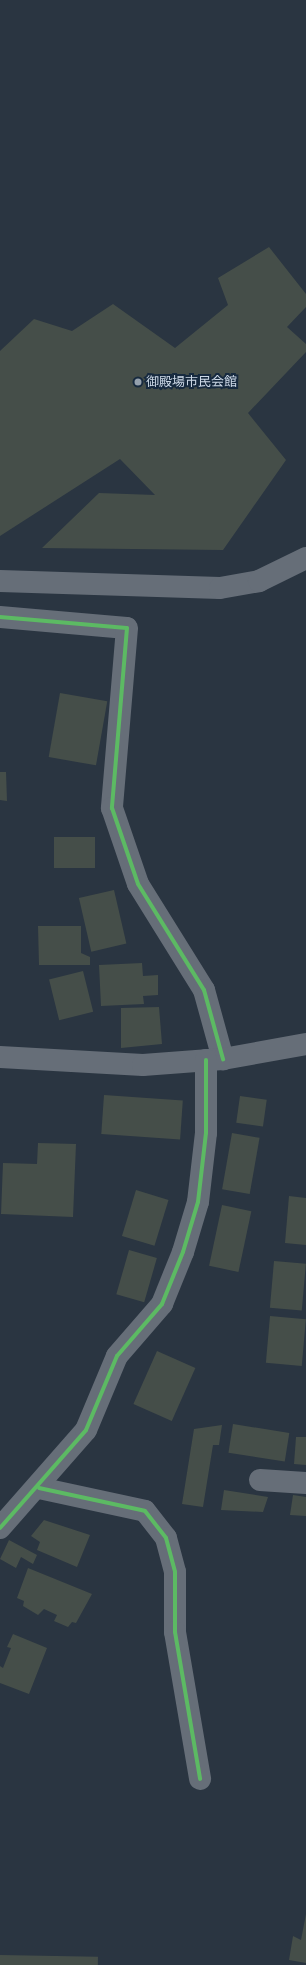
<!DOCTYPE html>
<meta charset="utf-8">
<style>
body{margin:0}
#map{position:relative;width:306px;height:1965px;overflow:hidden;background:#2a3541;font-family:"Space Grotesk","Noto Sans JP",sans-serif}
div>[style]{position:absolute}
.building>*{inset:0;background:#454e49;transform-origin:0 0}
.street>*{height:22px;margin:-11px;padding:0 11px;transform-origin:11px;border-radius:11px;background:#666e78}
.cycleway>*{height:4px;margin:-2px;padding:0 2px;transform-origin:2px;border-radius:2px;background:#5cba63}
.dots>*{width:11px;height:11px;translate:-50% -50%;box-sizing:border-box;border:2px solid #172a3f;border-radius:50%}
span{translate:-50% -50%;white-space:nowrap;text-align:center;line-height:1.15;-webkit-text-stroke:4px #172a3f;paint-order:stroke}
.poi-label{font-size:13px;color:#cdd9e7}
.left{translate:0 -50%;text-align:left}
</style>
<div id="map">
<div class="building">
<i style="clip-path:polygon(269px 247px,306px 294px,306px 307px,287px 327px,306px 344px,306px 352px,248px 413px,286px 460px,223px 550px,42px 548px,99px 493px,155px 495px,120px 459px,0 536px,0 351px,34px 319px,72px 331px,113px 304px,175px 348px,228px 305px,218px 278px)"></i>
<i style="left:60px;top:693px;width:48px;height:65px;rotate:10deg"></i>
<i style="clip-path:polygon(0 772px,6px 772px,7px 801px,0 800px)"></i>
<i style="left:95px;top:837px;width:31px;height:41px;rotate:90deg"></i>
<i style="left:114px;top:890px;width:55px;height:36px;rotate:77deg"></i>
<i style="clip-path:polygon(38px 926px,81px 926px,81px 953px,90px 957px,90px 965px,39px 965px)"></i>
<i style="clip-path:polygon(142px 963px,143px 976px,158px 975px,158px 995px,143px 996px,144px 1004px,101px 1006px,99px 965px)"></i>
<i style="left:83px;top:971px;width:42px;height:35px;rotate:76deg"></i>
<i style="clip-path:polygon(159px 1007px,162px 1044px,121px 1048px,121px 1008px)"></i>
<i style="left:104px;top:1095px;width:79px;height:39px;rotate:4deg"></i>
<i style="left:240px;top:1096px;width:27px;height:27px;rotate:8deg"></i>
<i style="left:232px;top:1133px;width:28px;height:57px;rotate:10deg"></i>
<i style="clip-path:polygon(38px 1143px,76px 1144px,73px 1217px,1px 1214px,3px 1163px,37px 1164px)"></i>
<i style="left:136px;top:1190px;width:34px;height:48px;rotate:17deg"></i>
<i style="clip-path:polygon(289px 1196px,306px 1198px,306px 1245px,285px 1243px)"></i>
<i style="left:222px;top:1205px;width:30px;height:62px;rotate:12deg"></i>
<i style="left:129px;top:1250px;width:29px;height:46px;rotate:16deg"></i>
<i style="left:274px;top:1261px;width:32px;height:47px;rotate:5deg"></i>
<i style="left:270px;top:1316px;width:36px;height:47px;rotate:5deg"></i>
<i style="left:157px;top:1351px;width:42px;height:58px;rotate:24deg"></i>
<i style="left:233px;top:1424px;width:57px;height:29px;rotate:9deg"></i>
<i style="clip-path:polygon(222px 1425px,219px 1445px,213px 1445px,203px 1507px,182px 1504px,194px 1429px)"></i>
<i style="clip-path:polygon(296px 1437px,306px 1437px,306px 1465px,294px 1464px)"></i>
<i style="clip-path:polygon(224px 1490px,268px 1497px,263px 1512px,221px 1510px)"></i>
<i style="clip-path:polygon(293px 1495px,306px 1497px,306px 1516px,290px 1515px)"></i>
<i style="clip-path:polygon(44px 1520px,90px 1535px,77px 1567px,37px 1550px,40px 1542px,31px 1536px)"></i>
<i style="clip-path:polygon(9px 1540px,37px 1555px,33px 1564px,21px 1557px,16px 1568px,0 1559px)"></i>
<i style="clip-path:polygon(28px 1568px,92px 1594px,76px 1623px,72px 1622px,68px 1627px,54px 1621px,57px 1615px,44px 1609px,38px 1615px,23px 1606px,24px 1601px,17px 1598px)"></i>
<i style="clip-path:polygon(13px 1634px,47px 1648px,29px 1694px,0 1683px,0 1666px,3px 1668px,11px 1648px,7px 1647px)"></i>
<i style="clip-path:polygon(306px 1914px,306px 1963px,289px 1960px,293px 1936px,301px 1940px)"></i>
<i style="left:0;top:1955px;width:98px;height:10px;rotate:1deg"></i>
</div>
<div class="street">
<i style="left:0;top:581px;width:220px;rotate:1.8deg"></i>
<i style="left:220px;top:588px;width:40px;rotate:-10deg"></i>
<i style="left:259px;top:581px;width:52px;rotate:-26.1deg"></i>
<i style="left:0;top:617px;width:127px;rotate:5deg"></i>
<i style="left:127px;top:628px;width:181px;rotate:94.8deg"></i>
<i style="left:112px;top:808px;width:80px;rotate:71.1deg"></i>
<i style="left:138px;top:884px;width:125px;rotate:58.1deg"></i>
<i style="left:204px;top:990px;width:72px;rotate:74.6deg"></i>
<i style="left:0;top:1057px;width:143px;rotate:3.2deg"></i>
<i style="left:143px;top:1065px;width:80px;rotate:-4.3deg"></i>
<i style="left:223px;top:1059px;width:84px;rotate:-10.2deg"></i>
<i style="left:260px;top:1480px;width:46px;rotate:3.7deg"></i>
<i style="left:39px;top:1488px;width:108px;rotate:12.2deg"></i>
<i style="left:145px;top:1511px;width:34px;rotate:52deg"></i>
<i style="left:166px;top:1538px;width:35px;rotate:75deg"></i>
<i style="left:175px;top:1572px;width:60px;rotate:90deg"></i>
<i style="left:175px;top:1632px;width:149px;rotate:80.3deg"></i>
<i style="left:0;top:1528px;width:130px;rotate:-48.7deg"></i>
<i style="left:86px;top:1430px;width:80px;rotate:-67.3deg"></i>
<i style="left:117px;top:1356px;width:69px;rotate:-49.1deg"></i>
<i style="left:162px;top:1304px;width:56px;rotate:-68deg"></i>
<i style="left:183px;top:1252px;width:52px;rotate:-73.3deg"></i>
<i style="left:198px;top:1202px;width:69px;rotate:-83.4deg"></i>
<i style="left:206px;top:1133px;width:73px;rotate:-90deg"></i>
</div>
<div class="cycleway">
<i style="left:0;top:617px;width:127px;rotate:5deg"></i>
<i style="left:127px;top:628px;width:181px;rotate:94.8deg"></i>
<i style="left:112px;top:808px;width:80px;rotate:71.1deg"></i>
<i style="left:138px;top:884px;width:125px;rotate:58.1deg"></i>
<i style="left:204px;top:990px;width:72px;rotate:74.6deg"></i>
<i style="left:39px;top:1488px;width:108px;rotate:12.2deg"></i>
<i style="left:145px;top:1511px;width:34px;rotate:52deg"></i>
<i style="left:166px;top:1538px;width:35px;rotate:75deg"></i>
<i style="left:175px;top:1572px;width:60px;rotate:90deg"></i>
<i style="left:175px;top:1632px;width:149px;rotate:80.3deg"></i>
<i style="left:0;top:1528px;width:130px;rotate:-48.7deg"></i>
<i style="left:86px;top:1430px;width:80px;rotate:-67.3deg"></i>
<i style="left:117px;top:1356px;width:69px;rotate:-49.1deg"></i>
<i style="left:162px;top:1304px;width:56px;rotate:-68deg"></i>
<i style="left:183px;top:1252px;width:52px;rotate:-73.3deg"></i>
<i style="left:198px;top:1202px;width:69px;rotate:-83.4deg"></i>
<i style="left:206px;top:1133px;width:73px;rotate:-90deg"></i>
</div>
<div class="dots">
<i style="left:138px;top:382px;background:#94a0ad"></i>
</div>
<div class="poi-label">
<span class="left" style="left:146px;top:382px">御殿場市民会館</span>
</div>
</div>
